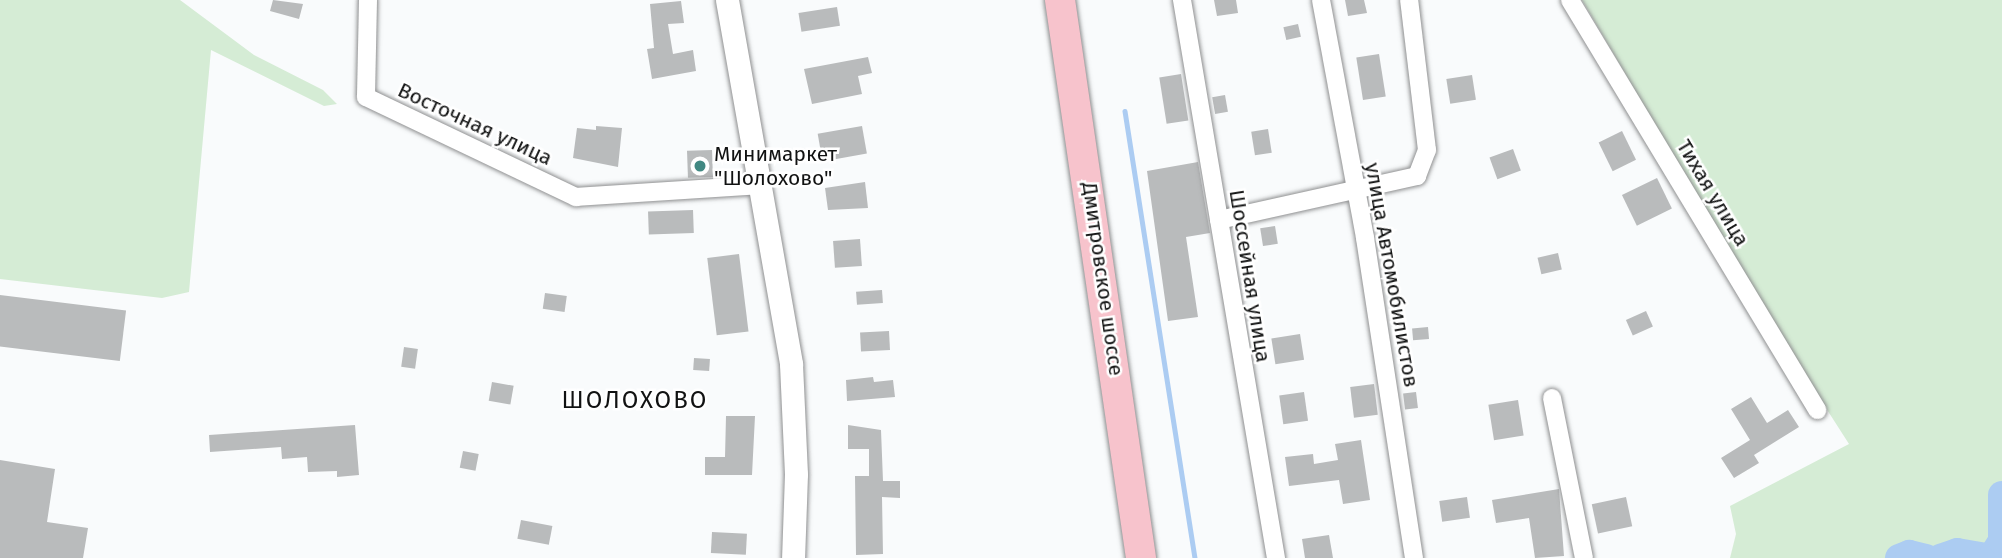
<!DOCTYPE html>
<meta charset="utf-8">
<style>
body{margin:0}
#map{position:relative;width:2002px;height:558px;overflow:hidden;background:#f9fbfc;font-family:"Fira Sans",sans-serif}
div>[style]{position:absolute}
.green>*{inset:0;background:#d5ecd5}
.stream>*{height:4.5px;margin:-2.25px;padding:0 2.25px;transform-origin:2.25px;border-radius:2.25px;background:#acccf2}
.river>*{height:28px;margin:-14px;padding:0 14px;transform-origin:14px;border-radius:14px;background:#acccf2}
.building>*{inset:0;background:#b9bbbc;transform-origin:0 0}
.roads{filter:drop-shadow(0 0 2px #8f9091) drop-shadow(0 0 2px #8f9091)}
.minor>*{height:18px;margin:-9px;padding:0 9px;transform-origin:9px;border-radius:9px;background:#fff}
.tertiary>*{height:23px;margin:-11.5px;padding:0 11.5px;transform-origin:11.5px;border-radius:11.5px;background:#fff}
.trunk>*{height:30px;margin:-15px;padding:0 15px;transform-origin:15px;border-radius:15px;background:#f7c3cc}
.dots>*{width:19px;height:19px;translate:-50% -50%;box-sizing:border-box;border:4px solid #fff;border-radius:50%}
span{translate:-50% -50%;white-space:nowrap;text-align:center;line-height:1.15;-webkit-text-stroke:5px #fff;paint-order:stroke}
.street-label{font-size:21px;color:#111212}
.poi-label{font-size:21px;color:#111212}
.left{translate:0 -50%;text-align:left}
.quarter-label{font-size:24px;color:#111212;letter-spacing:2px}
</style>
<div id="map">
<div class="green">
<i style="clip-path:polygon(0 0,180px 0,254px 55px,323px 90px,337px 104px,324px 106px,211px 50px,189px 292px,162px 298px,0 279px)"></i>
<i style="clip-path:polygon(1582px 0,2002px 0,2002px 558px,1730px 558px,1736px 534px,1730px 506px,1849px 444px,1767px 316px)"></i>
</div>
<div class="stream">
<i style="left:1125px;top:111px;width:452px;rotate:81.1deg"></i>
</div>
<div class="river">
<i style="left:1899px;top:558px;width:11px;rotate:-22deg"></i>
<i style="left:1909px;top:554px;width:18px;rotate:13deg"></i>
<i style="left:1940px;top:558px;width:18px;rotate:-19deg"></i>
<i style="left:1957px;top:552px;width:34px;rotate:10deg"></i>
<i style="left:1991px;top:558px;width:20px;rotate:-57deg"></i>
<i style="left:2002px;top:541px;width:46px;rotate:-90deg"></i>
</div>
<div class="building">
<i style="clip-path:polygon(273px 0,303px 4px,299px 19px,270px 11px)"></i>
<i style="clip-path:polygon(1214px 0,1236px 0,1238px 13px,1217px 16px)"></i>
<i style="clip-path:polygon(1345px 0,1364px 0,1367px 13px,1348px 16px)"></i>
<i style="clip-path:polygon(681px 1px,684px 23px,668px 24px,673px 54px,693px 50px,696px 71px,652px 79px,647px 49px,654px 48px,650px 4px)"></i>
<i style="left:837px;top:7px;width:19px;height:39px;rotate:81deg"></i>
<i style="left:1298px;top:24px;width:13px;height:15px;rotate:77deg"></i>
<i style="left:1379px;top:54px;width:43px;height:23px;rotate:81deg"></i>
<i style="clip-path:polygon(868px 57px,872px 73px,858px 76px,862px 94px,812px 104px,804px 69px)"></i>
<i style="left:1181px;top:74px;width:47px;height:22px;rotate:81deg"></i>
<i style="left:1472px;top:75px;width:25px;height:26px;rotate:81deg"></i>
<i style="left:1225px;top:95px;width:17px;height:13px;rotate:80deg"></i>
<i style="clip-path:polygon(596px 126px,622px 128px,618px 167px,573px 158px,577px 128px,596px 130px)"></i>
<i style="left:862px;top:126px;width:28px;height:45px;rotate:80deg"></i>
<i style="left:1268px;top:129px;width:24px;height:17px;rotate:81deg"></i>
<i style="left:1622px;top:131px;width:32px;height:26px;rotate:64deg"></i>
<i style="left:1513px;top:149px;width:23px;height:25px;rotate:70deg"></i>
<i style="left:712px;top:150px;width:27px;height:25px;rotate:88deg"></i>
<i style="clip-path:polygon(1198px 162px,1210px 233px,1186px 237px,1198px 317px,1168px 321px,1147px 171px)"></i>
<i style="left:1657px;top:178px;width:34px;height:39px;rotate:64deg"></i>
<i style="clip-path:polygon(865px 182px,868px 208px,828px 210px,825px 188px)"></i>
<i style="left:693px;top:210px;width:23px;height:45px;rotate:88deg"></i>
<i style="left:1275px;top:226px;width:18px;height:15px;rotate:81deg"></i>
<i style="left:860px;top:239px;width:27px;height:27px;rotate:86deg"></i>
<i style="left:1558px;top:253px;width:17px;height:21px;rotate:77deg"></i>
<i style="left:739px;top:254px;width:78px;height:32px;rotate:83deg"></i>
<i style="left:882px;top:290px;width:13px;height:26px;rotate:86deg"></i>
<i style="left:545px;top:293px;width:22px;height:16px;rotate:8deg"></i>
<i style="left:0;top:295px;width:127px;height:51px;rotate:7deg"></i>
<i style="left:1646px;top:311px;width:17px;height:22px;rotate:66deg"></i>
<i style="left:1428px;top:327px;width:12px;height:16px;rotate:85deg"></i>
<i style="left:889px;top:331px;width:19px;height:29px;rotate:87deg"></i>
<i style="left:1300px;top:334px;width:26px;height:29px;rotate:81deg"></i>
<i style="left:404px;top:347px;width:14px;height:20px;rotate:8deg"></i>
<i style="left:694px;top:358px;width:16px;height:12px;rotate:4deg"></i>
<i style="clip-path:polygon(873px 377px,874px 382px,893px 380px,895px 397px,847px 401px,846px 380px)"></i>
<i style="left:492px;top:382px;width:22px;height:19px;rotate:10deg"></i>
<i style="left:1374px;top:384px;width:31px;height:24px;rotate:83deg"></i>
<i style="left:1304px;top:392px;width:29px;height:25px;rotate:82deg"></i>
<i style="left:1416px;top:392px;width:16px;height:13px;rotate:83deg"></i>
<i style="clip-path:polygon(1751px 397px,1767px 423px,1788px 410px,1799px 427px,1754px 455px,1759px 463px,1734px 478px,1721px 458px,1750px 440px,1731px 409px)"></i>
<i style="left:1518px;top:400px;width:36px;height:30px;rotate:81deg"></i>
<i style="clip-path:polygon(726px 416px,755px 416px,752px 475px,705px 475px,705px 457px,725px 457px)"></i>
<i style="clip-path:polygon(355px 425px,359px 475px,337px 477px,337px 471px,308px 472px,307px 457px,282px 459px,281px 447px,210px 452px,209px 435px)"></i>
<i style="clip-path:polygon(848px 425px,881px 430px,883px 481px,900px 481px,900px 498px,882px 497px,883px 554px,856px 555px,855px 476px,869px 476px,869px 449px,848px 449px)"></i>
<i style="clip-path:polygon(1361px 440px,1370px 500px,1343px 504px,1339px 480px,1289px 486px,1285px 457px,1313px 454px,1314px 464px,1338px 460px,1335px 444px)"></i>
<i style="left:463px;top:451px;width:16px;height:17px;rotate:11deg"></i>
<i style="clip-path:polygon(0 460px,55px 469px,47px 522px,88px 528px,83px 558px,0 558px)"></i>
<i style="clip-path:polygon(1559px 489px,1564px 556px,1535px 558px,1529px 518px,1496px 523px,1492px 500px)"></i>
<i style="left:1467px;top:497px;width:21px;height:28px;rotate:82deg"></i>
<i style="left:1626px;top:497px;width:30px;height:35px;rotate:78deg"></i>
<i style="left:521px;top:520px;width:32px;height:19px;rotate:11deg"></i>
<i style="left:712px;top:532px;width:35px;height:21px;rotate:3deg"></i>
<i style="clip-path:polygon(1329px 535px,1333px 558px,1305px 558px,1302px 539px)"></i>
</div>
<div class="roads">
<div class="minor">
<i style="left:368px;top:0;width:97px;rotate:91.2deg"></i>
<i style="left:366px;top:97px;width:233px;rotate:25.5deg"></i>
<i style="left:576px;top:197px;width:185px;rotate:-3.7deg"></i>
<i style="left:1182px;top:0;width:566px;rotate:80.44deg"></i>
<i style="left:1321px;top:0;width:242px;rotate:79.5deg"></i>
<i style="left:1365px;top:238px;width:324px;rotate:81.3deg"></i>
<i style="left:1570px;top:0;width:479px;rotate:58.9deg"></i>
<i style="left:1219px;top:220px;width:203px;rotate:-12.5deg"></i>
<i style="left:1417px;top:176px;width:28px;rotate:-69deg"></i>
<i style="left:1427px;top:150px;width:151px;rotate:-96.8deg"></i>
<i style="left:1552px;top:398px;width:163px;rotate:78.7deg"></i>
</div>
<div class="tertiary">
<i style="left:727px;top:0;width:370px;rotate:80deg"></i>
<i style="left:791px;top:364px;width:110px;rotate:87.4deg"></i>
<i style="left:796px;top:474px;width:84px;rotate:92deg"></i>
</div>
<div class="trunk">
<i style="left:1060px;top:0;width:564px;rotate:81.74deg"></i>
</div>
</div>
<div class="dots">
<i style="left:700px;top:166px;background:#418882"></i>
</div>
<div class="street-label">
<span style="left:475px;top:124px;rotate:25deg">Восточная улица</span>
<span style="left:1713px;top:193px;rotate:59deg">Тихая улица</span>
<span style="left:1392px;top:275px;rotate:80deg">улица Автомобилистов</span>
<span style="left:1250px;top:276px;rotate:81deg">Шоссейная улица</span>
<span style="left:1103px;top:279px;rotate:82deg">Дмитровское шоссе</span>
</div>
<div class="poi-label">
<span class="left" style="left:714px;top:166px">Минимаркет<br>"Шолохово"</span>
</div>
<div class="quarter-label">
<span style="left:635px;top:401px">ШОЛОХОВО</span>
</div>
</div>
